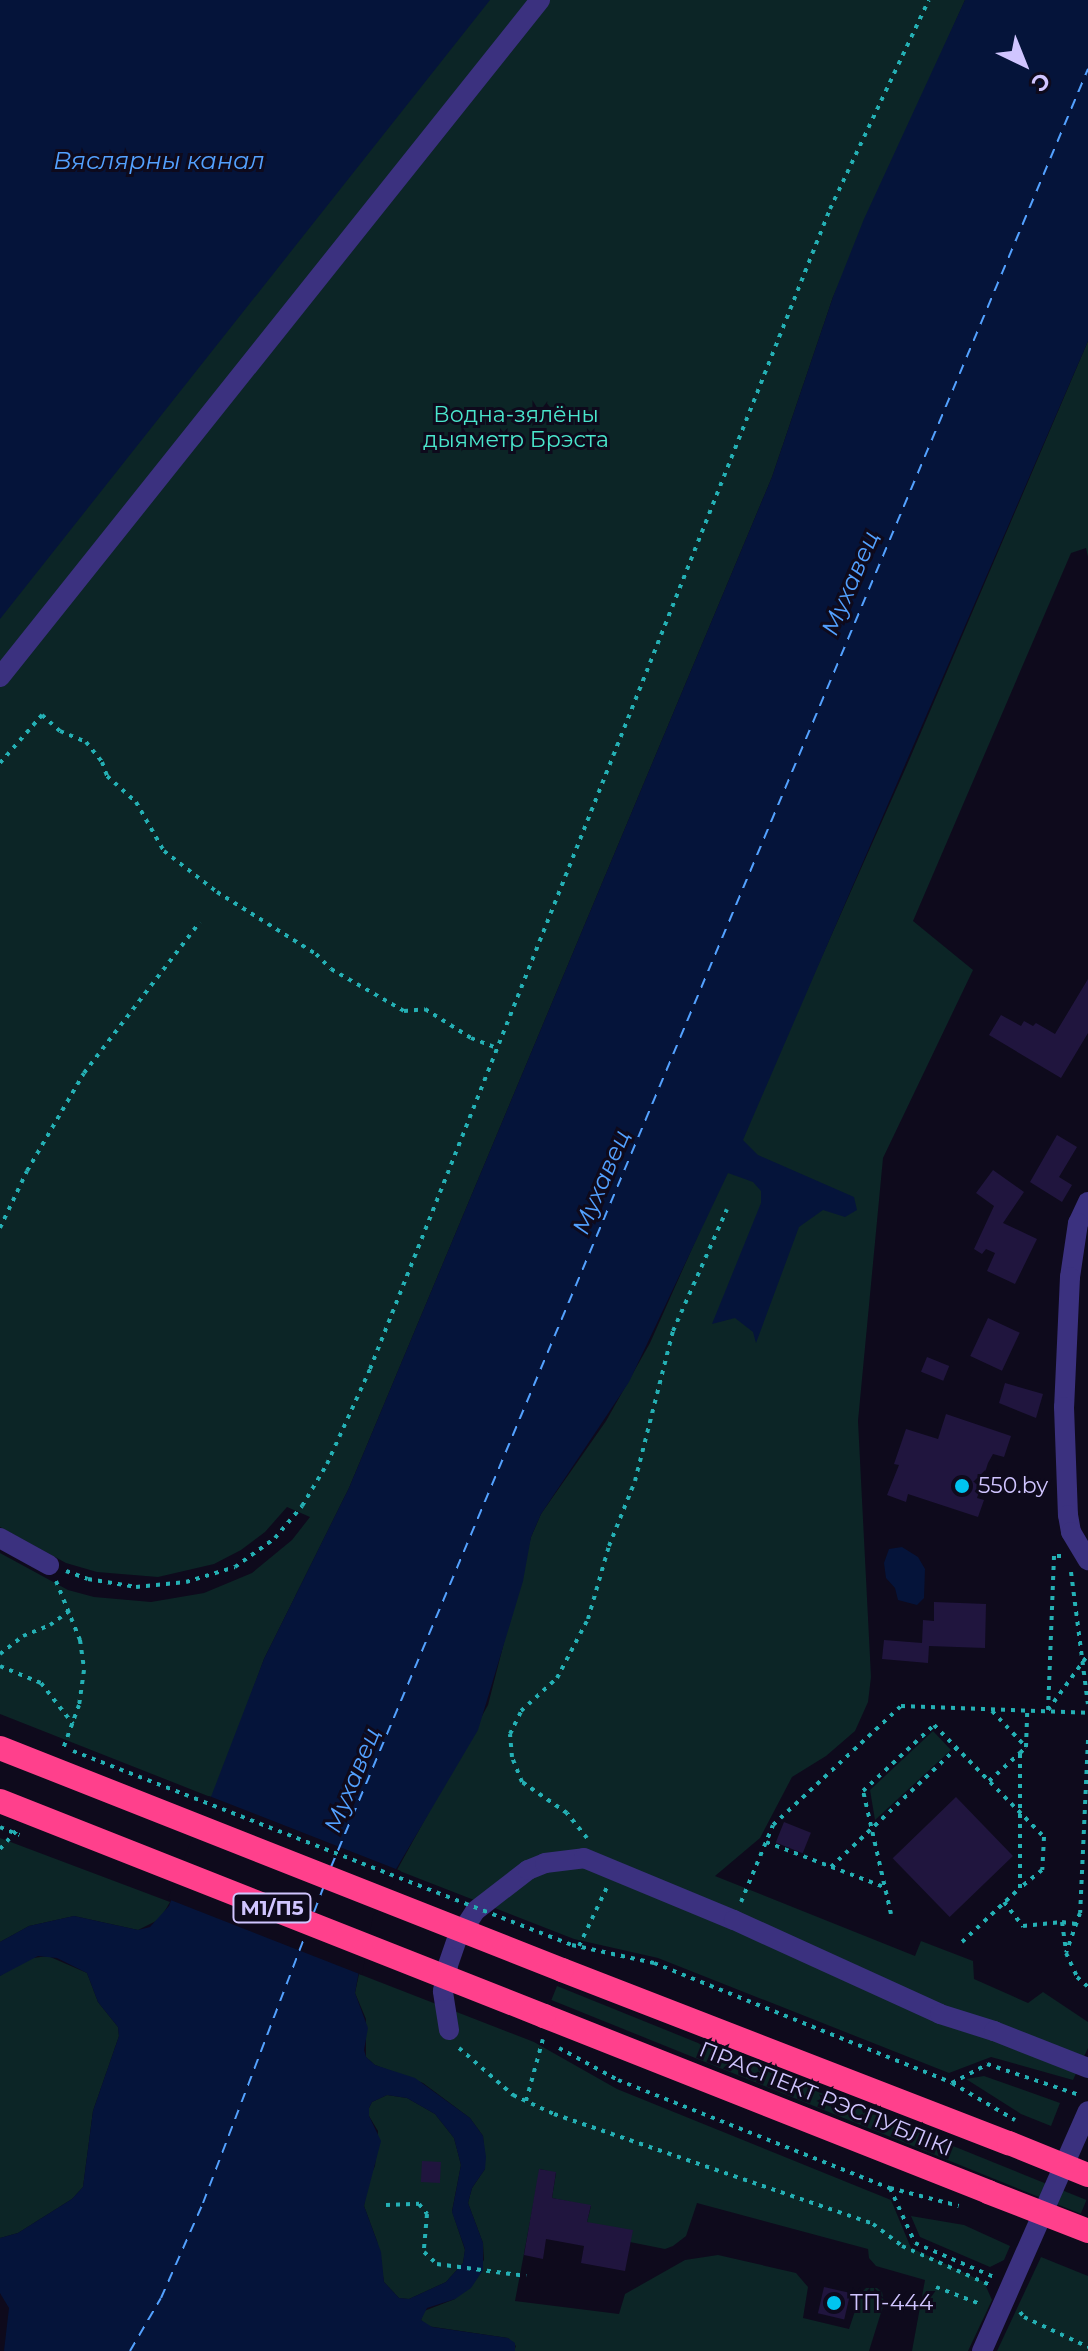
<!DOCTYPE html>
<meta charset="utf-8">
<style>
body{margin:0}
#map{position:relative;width:1088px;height:2351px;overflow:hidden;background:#0e0a1c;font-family:Montserrat,sans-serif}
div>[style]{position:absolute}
.green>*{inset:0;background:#0c2526;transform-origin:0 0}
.water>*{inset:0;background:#05143a}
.pier>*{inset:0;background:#0e0a1c}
.ferry>*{height:2px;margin-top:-1px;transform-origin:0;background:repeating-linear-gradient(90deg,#53a1ff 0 10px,transparent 0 18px)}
.building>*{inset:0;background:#20153e;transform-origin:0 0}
.path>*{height:4px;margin-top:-2px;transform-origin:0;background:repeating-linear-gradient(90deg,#24b0b4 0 4px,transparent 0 10px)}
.minor>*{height:20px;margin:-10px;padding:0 10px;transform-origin:10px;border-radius:10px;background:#3b317f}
.highway>*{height:24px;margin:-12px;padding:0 12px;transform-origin:12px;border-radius:12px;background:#ff408c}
.path-bridge>*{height:4px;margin-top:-2px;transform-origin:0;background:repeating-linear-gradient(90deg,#24b0b4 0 4px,transparent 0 10px)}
.highway-bridge>*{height:24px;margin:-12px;padding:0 12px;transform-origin:12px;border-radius:12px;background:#ff408c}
.dots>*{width:22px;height:22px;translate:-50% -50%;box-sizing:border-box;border:4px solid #0e0a1c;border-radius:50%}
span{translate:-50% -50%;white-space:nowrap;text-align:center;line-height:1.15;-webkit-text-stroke:6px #0e0a1c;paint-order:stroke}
.shield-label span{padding:2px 6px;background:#0e0a1c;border:2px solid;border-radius:6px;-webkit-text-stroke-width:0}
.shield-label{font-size:20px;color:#d0c5ff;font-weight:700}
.park-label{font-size:22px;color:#4ae6cc}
.poi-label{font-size:22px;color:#d0c5ff}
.left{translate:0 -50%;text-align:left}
.street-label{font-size:22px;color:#d0c5ff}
.water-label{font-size:24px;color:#53a1ff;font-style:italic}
.north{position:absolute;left:984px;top:24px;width:80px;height:80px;-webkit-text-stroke:6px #0e0a1c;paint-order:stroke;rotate:137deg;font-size:22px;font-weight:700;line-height:32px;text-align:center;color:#d0c5ff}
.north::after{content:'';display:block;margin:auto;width:28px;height:36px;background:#d0c5ff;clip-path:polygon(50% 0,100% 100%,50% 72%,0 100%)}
</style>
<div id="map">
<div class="green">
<i style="clip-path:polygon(0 0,965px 0,833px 297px,772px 477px,349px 1488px,264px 1659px,213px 1798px,0 1714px,0 1553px,68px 1590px,94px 1597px,151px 1602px,204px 1593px,252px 1573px,292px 1540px,310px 1517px,287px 1507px,265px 1532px,241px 1550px,214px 1564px,158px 1577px,97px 1572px,66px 1563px,0 1527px)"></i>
<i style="clip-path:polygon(1088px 341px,1088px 557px,1086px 548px,1071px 553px,913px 921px,973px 970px,883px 1158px,858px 1421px,871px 1677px,868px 1702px,855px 1731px,826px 1756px,792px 1777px,760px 1838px,715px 1876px,915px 1956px,921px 1941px,973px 1961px,974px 1979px,1028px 2003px,1043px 1992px,1088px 2022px,1088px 2048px,1073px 2080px,991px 2057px,949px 2073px,658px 1958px,574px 1939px,397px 1870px,488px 1705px,531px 1537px,541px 1514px,606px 1421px,650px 1343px,907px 765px)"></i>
<i style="clip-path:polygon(933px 1731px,951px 1750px,875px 1820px,870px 1790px)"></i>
<i style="clip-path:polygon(0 1838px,170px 1902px,160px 1919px,138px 1930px,74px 1916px,29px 1926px,0 1942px)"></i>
<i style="clip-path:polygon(48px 1956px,87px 1973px,98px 2002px,118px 2027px,119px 2036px,93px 2111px,83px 2187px,72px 2199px,18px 2233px,0 2238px,0 1976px,26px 1959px)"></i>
<i style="clip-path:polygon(359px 1974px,534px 2042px,617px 2089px,891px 2200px,911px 2248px,984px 2282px,992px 2300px,968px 2351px,912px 2351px,925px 2280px,876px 2266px,869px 2258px,868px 2249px,697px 2203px,686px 2236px,673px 2246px,665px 2249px,630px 2242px,587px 2222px,591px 2206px,552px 2198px,556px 2173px,540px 2169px,515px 2301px,619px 2314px,625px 2294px,685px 2260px,718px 2255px,796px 2273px,808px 2287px,803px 2318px,849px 2329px,861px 2293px,866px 2288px,877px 2288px,882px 2292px,884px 2303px,869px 2351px,514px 2351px,516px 2346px,508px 2338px,427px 2326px,421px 2320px,424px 2311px,455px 2299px,484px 2260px,483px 2243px,468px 2203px,472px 2188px,485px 2169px,483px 2136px,470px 2118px,423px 2083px,375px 2065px,366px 2057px,366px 2019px,355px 1993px)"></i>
<i style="left:557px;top:1986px;width:571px;height:15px;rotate:22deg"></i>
<i style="clip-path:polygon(984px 2076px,1060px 2103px,1051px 2126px,1021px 2114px,966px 2079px)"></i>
<i style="clip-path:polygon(387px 2095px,407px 2098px,435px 2114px,454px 2138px,461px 2165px,452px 2211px,465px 2250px,463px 2263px,446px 2282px,409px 2299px,399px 2298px,384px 2282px,377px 2241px,364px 2206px,367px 2182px,375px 2166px,378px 2131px,369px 2116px,369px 2108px,372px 2102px)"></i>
<i style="clip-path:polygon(911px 2216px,964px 2225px,1010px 2246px,1004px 2260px,990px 2267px,920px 2237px)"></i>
<i style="clip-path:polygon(1041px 2257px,1088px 2276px,1088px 2351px,997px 2351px)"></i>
</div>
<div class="water">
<i style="clip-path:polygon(0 0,490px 0,0 619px)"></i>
<i style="clip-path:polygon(evenodd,965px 0,1088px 0,1088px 341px,743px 1140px,758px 1155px,854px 1197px,857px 1210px,845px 1217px,823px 1210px,799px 1227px,756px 1343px,753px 1332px,735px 1318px,712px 1324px,761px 1203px,761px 1191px,753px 1182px,728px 1173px,629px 1382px,541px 1514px,531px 1537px,523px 1581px,478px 1730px,369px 1915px,355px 1993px,368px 2028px,364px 2050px,366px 2057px,375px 2065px,415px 2078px,470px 2118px,483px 2136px,486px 2157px,485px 2169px,472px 2188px,468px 2203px,483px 2243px,483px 2270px,471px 2288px,455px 2299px,427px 2308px,421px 2320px,432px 2327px,508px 2338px,515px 2343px,515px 2351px,4px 2351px,9px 2308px,0 2293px,0 2238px,18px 2233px,72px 2199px,83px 2187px,93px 2111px,119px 2036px,118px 2027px,98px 2002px,87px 1973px,57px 1958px,38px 1956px,0 1976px,0 1942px,29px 1926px,74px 1916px,138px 1930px,150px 1927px,169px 1906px,264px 1659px,349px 1488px,772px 477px,833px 297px,864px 219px,965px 0,387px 2095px,407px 2098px,435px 2114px,454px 2138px,461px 2165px,452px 2212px,465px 2249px,463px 2263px,446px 2282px,409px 2299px,399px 2298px,384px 2282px,381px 2252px,364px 2206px,381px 2141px,369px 2116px,369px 2108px,372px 2102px,387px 2095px)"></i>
<i style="clip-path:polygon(902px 1547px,918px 1557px,925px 1569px,924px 1598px,917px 1605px,898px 1600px,895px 1588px,886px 1578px,884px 1563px,889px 1549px)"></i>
</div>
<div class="pier">
<i style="clip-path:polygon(209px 1796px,401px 1871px,373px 1916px,362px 1975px,168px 1899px)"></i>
</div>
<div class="ferry">
<i style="left:331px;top:1867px;width:1951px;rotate:-67.17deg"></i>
<i style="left:314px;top:1912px;width:26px;rotate:-69deg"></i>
<i style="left:130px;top:2351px;width:61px;rotate:-59.7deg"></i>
<i style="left:161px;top:2298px;width:104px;rotate:-66.1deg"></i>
<i style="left:203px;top:2203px;width:289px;rotate:-69.1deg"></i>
</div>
<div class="building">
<i style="clip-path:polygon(1088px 979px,1088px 1033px,1061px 1078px,989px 1035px,1001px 1015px,1021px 1026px,1024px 1021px,1033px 1026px,1036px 1023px,1055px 1034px)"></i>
<i style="clip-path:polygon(1057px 1135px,1077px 1147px,1059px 1177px,1072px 1185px,1062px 1202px,1030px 1182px)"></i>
<i style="clip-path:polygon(993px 1170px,1024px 1192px,1003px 1223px,1037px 1239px,1015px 1284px,987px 1271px,995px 1253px,986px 1249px,982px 1254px,974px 1249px,994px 1206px,976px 1193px)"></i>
<i style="left:988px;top:1318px;width:35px;height:42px;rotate:25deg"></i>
<i style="left:927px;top:1357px;width:24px;height:16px;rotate:22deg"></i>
<i style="clip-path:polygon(1005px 1383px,1043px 1394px,1036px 1418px,999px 1403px)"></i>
<i style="clip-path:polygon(946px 1414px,1011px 1436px,1004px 1457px,993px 1454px,988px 1463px,977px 1498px,984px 1500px,978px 1517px,908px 1494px,906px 1502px,887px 1495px,899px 1465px,894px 1464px,906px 1429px,938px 1439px)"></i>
<i style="clip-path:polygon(934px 1602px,986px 1604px,985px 1648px,929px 1646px,928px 1663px,882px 1659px,884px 1640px,922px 1643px,923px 1620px,934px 1621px)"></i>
<i style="left:956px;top:1797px;width:82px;height:88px;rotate:46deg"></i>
<i style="left:784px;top:1822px;width:29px;height:22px;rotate:22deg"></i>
<i style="left:422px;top:2161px;width:19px;height:21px;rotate:3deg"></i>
<i style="clip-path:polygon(539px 2169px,556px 2172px,552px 2198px,591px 2205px,587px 2222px,633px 2230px,625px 2271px,581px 2263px,584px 2246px,546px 2239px,543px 2259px,524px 2255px)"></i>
<i style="left:824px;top:2287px;width:27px;height:27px;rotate:13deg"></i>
</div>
<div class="path">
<i style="left:0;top:763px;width:64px;rotate:-48.8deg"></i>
<i style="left:42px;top:715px;width:24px;rotate:42deg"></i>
<i style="left:60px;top:731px;width:28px;rotate:23deg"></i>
<i style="left:86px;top:742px;width:26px;rotate:51deg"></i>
<i style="left:102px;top:762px;width:15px;rotate:70deg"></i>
<i style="left:107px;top:776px;width:39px;rotate:42deg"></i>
<i style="left:136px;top:802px;width:56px;rotate:60.3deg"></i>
<i style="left:164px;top:851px;width:67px;rotate:37.7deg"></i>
<i style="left:217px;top:892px;width:117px;rotate:32.1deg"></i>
<i style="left:316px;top:954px;width:21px;rotate:45deg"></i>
<i style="left:331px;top:969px;width:84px;rotate:29.9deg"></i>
<i style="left:404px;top:1011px;width:21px;rotate:-5deg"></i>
<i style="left:425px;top:1009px;width:54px;rotate:32.2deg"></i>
<i style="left:471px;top:1038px;width:28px;rotate:21deg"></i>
<i style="left:0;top:1228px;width:63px;rotate:-64.7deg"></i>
<i style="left:27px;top:1171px;width:113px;rotate:-59.8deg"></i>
<i style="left:84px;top:1073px;width:190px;rotate:-52.5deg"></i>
<i style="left:1061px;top:1556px;width:7px;rotate:180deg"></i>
<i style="left:1054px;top:1556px;width:154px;rotate:92.2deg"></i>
<i style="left:1048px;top:1710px;width:68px;rotate:-54deg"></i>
<i style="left:66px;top:1571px;width:23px;rotate:20deg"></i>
<i style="left:88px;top:1579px;width:49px;rotate:9.5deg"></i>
<i style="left:136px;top:1587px;width:50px;rotate:-5.7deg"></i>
<i style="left:186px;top:1582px;width:51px;rotate:-17deg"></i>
<i style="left:235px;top:1567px;width:49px;rotate:-35.9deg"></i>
<i style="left:275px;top:1538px;width:42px;rotate:-49.8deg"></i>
<i style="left:302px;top:1506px;width:49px;rotate:-59.2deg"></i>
<i style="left:327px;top:1464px;width:104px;rotate:-65.6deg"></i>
<i style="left:370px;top:1369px;width:1248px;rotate:-68.37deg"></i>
<i style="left:830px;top:209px;width:231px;rotate:-64.7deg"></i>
<i style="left:1071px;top:1572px;width:133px;rotate:82.7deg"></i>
<i style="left:56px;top:1581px;width:64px;rotate:67.9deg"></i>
<i style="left:80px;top:1640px;width:30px;rotate:82deg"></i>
<i style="left:84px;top:1670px;width:35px;rotate:98deg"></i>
<i style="left:79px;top:1705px;width:47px;rotate:110deg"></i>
<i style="left:0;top:1654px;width:29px;rotate:-38deg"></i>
<i style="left:23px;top:1636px;width:29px;rotate:-22deg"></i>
<i style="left:50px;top:1625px;width:24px;rotate:-36deg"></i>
<i style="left:0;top:1666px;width:44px;rotate:22.5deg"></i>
<i style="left:41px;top:1683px;width:52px;rotate:52deg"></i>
<i style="left:992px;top:1711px;width:50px;rotate:46.6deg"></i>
<i style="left:1088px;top:1740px;width:173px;rotate:92.6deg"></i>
<i style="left:1080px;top:1913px;width:42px;rotate:109.3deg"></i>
<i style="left:1066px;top:1953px;width:26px;rotate:65deg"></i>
<i style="left:1077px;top:1977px;width:15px;rotate:42deg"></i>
<i style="left:989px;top:1781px;width:42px;rotate:-42.1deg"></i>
<i style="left:587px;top:1838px;width:32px;rotate:-129deg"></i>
<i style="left:567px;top:1813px;width:55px;rotate:-145.4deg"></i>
<i style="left:522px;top:1782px;width:27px;rotate:-112deg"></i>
<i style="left:512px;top:1757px;width:23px;rotate:-95deg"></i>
<i style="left:510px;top:1734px;width:25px;rotate:-64deg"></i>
<i style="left:521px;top:1711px;width:49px;rotate:-42.5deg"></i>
<i style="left:557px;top:1678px;width:67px;rotate:-62.3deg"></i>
<i style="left:588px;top:1619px;width:76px;rotate:-74deg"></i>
<i style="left:609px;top:1546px;width:70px;rotate:-68.2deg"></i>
<i style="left:635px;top:1481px;width:155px;rotate:-75.8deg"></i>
<i style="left:673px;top:1331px;width:133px;rotate:-66.1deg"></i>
<i style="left:766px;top:1842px;width:126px;rotate:20.9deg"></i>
<i style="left:0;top:1849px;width:27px;rotate:-48deg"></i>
<i style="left:831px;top:1867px;width:173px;rotate:-43.4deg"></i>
<i style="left:741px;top:1902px;width:83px;rotate:-67.4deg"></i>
<i style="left:773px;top:1825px;width:175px;rotate:-42.9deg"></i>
<i style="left:901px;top:1706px;width:187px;rotate:2.1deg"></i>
<i style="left:1004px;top:1902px;width:31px;rotate:52deg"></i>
<i style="left:1023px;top:1926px;width:39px;rotate:-6deg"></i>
<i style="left:1062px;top:1922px;width:28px;rotate:82deg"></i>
<i style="left:891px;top:1914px;width:126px;rotate:-102.8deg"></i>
<i style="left:863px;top:1791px;width:97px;rotate:-42.9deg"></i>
<i style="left:934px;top:1725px;width:157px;rotate:45.5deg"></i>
<i style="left:1044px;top:1837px;width:33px;rotate:93deg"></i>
<i style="left:1042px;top:1870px;width:28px;rotate:141deg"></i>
<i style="left:1062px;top:1922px;width:14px;rotate:8deg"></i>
<i style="left:962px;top:1942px;width:79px;rotate:-43deg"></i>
<i style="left:1020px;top:1888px;width:135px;rotate:-90deg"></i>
<i style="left:1020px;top:1753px;width:8px;rotate:-45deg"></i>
<i style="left:1026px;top:1747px;width:37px;rotate:-88deg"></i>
<i style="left:572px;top:1945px;width:84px;rotate:12.4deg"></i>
<i style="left:654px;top:1963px;width:321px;rotate:21.9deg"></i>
<i style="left:952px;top:2083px;width:73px;rotate:30.4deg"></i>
<i style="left:579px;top:1946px;width:65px;rotate:-64.6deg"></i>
<i style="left:459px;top:2048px;width:72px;rotate:41deg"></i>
<i style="left:513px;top:2095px;width:45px;rotate:24.9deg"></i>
<i style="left:554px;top:2114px;width:337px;rotate:19deg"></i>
<i style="left:873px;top:2224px;width:36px;rotate:37deg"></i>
<i style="left:902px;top:2246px;width:96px;rotate:23.9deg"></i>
<i style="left:559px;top:2048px;width:67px;rotate:28.5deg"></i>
<i style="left:618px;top:2080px;width:293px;rotate:21.7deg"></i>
<i style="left:890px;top:2188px;width:71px;rotate:14.6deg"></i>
<i style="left:952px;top:2083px;width:40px;rotate:-28deg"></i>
<i style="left:987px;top:2064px;width:97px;rotate:18.6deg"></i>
<i style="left:526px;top:2101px;width:64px;rotate:-74.7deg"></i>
<i style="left:890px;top:2188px;width:60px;rotate:65.6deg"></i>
<i style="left:915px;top:2243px;width:86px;rotate:23.3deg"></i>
<i style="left:386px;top:2205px;width:33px;rotate:-2deg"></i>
<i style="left:419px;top:2204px;width:13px;rotate:51deg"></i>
<i style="left:427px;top:2214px;width:38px;rotate:95deg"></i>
<i style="left:424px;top:2252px;width:18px;rotate:43deg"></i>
<i style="left:437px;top:2264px;width:90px;rotate:7.7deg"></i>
<i style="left:936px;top:2287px;width:47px;rotate:21.1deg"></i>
<i style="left:1020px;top:2312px;width:6px;rotate:51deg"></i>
<i style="left:1024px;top:2317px;width:71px;rotate:25.1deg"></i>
</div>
<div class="minor">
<i style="left:0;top:677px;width:866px;rotate:-51.42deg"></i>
<i style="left:1088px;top:1202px;width:23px;rotate:115deg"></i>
<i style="left:1078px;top:1223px;width:55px;rotate:98.4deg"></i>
<i style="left:1070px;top:1277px;width:130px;rotate:92.6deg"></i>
<i style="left:1064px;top:1407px;width:108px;rotate:87.9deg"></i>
<i style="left:1068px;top:1515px;width:17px;rotate:80deg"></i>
<i style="left:1071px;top:1532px;width:33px;rotate:59deg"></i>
<i style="left:0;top:1538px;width:56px;rotate:28.9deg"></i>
<i style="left:449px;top:2030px;width:39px;rotate:-99deg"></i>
<i style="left:443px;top:1991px;width:26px;rotate:-79deg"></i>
<i style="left:448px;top:1965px;width:28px;rotate:-71deg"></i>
<i style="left:457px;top:1939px;width:33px;rotate:-57deg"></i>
<i style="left:475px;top:1911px;width:67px;rotate:-37.7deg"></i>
<i style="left:528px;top:1870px;width:18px;rotate:-22deg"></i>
<i style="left:545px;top:1863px;width:39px;rotate:-7deg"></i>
<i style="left:584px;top:1858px;width:162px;rotate:22.5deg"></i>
<i style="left:734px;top:1920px;width:226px;rotate:24.5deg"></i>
<i style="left:940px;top:2014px;width:57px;rotate:17.5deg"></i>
<i style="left:994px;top:2031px;width:101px;rotate:21.5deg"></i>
<i style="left:982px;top:2351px;width:262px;rotate:-66.2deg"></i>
</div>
<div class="highway">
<i style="left:562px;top:1970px;width:479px;rotate:21.2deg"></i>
<i style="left:544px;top:2016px;width:478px;rotate:21.6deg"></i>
</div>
<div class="path-bridge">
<i style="left:73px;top:1751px;width:535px;rotate:21.24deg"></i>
<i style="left:0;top:1827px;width:21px;rotate:23deg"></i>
</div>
<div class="highway-bridge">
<i style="left:0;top:1748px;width:604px;rotate:21.55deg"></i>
<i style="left:0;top:1801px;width:585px;rotate:21.56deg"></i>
<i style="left:1009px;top:2143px;width:85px;rotate:22.1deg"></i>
<i style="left:988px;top:2192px;width:107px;rotate:21.3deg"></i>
</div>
<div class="dots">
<i style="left:962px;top:1486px;background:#00c4f0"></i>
<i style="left:834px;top:2303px;background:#00c4f0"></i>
</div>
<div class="shield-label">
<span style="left:272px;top:1908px">М1/П5</span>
</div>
<div class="park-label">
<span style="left:516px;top:427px">Водна-зялёны<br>дыяметр Брэста</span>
</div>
<div class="poi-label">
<span class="left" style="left:978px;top:1486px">550.by</span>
<span class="left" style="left:850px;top:2303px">ТП-444</span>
</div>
<div class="street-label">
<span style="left:826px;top:2099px;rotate:22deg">ПРАСПЕКТ РЭСПУБЛІКІ</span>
</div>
<div class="water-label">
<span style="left:159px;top:161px">Вяслярны канал</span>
<span style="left:850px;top:583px;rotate:-67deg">Мухавец</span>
<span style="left:601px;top:1182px;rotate:-67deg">Мухавец</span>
<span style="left:352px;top:1780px;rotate:-68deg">Мухавец</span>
</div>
<div class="north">С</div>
</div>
